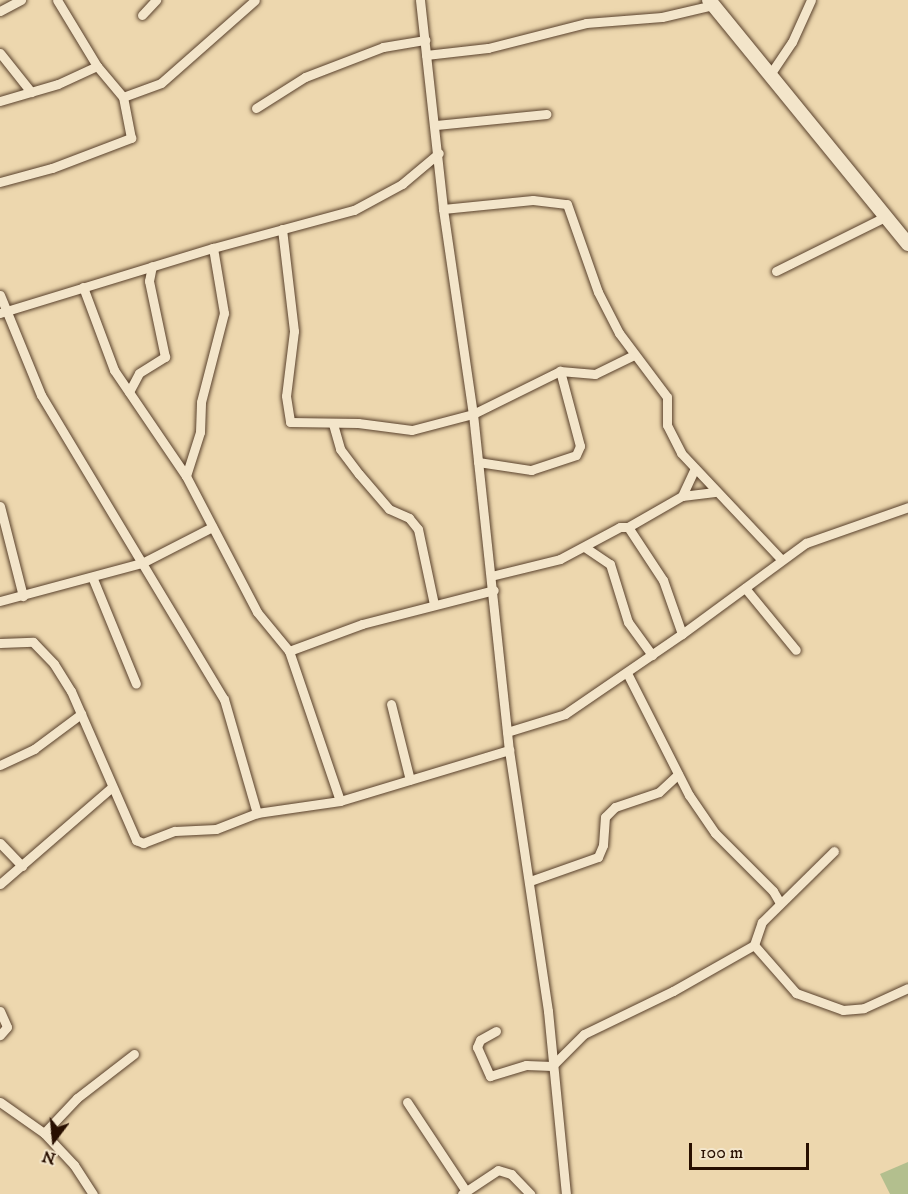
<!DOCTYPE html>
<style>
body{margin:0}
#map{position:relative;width:908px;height:1194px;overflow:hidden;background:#edd7ae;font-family:"IM FELL DW Pica",serif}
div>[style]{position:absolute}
.green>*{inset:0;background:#b3bf8e}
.roads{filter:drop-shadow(0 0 2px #59412c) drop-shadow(0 0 2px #59412c)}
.minor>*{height:9px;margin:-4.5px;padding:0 4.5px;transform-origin:4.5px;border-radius:4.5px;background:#f3e5ca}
.secondary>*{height:14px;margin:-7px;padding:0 7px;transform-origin:7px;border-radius:7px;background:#f3e5ca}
span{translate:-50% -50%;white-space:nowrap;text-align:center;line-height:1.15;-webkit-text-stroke:4.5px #f3e5ca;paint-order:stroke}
.north{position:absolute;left:24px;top:1110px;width:60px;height:60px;-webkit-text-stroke:4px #f3e5ca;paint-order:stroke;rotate:196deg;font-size:16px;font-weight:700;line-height:24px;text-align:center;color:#280f00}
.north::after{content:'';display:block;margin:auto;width:21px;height:27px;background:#280f00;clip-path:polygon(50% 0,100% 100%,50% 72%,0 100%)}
.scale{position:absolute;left:689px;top:1143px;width:120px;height:27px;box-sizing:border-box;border:3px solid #280f00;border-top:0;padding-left:8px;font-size:18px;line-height:21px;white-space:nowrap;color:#280f00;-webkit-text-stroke:4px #f3e5ca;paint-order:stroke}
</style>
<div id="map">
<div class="green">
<i style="clip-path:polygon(908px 1162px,908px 1194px,890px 1194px,880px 1174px)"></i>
</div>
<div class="roads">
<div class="minor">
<i style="left:420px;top:0;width:210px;rotate:83.7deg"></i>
<i style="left:443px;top:209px;width:207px;rotate:81.7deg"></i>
<i style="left:473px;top:414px;width:338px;rotate:83.9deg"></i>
<i style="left:509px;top:750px;width:264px;rotate:81.5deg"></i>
<i style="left:548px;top:1011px;width:184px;rotate:84.4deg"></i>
<i style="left:0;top:11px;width:24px;rotate:-28deg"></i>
<i style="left:142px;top:15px;width:21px;rotate:-47deg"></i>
<i style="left:0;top:53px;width:50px;rotate:51.5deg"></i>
<i style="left:426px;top:55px;width:62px;rotate:-6.4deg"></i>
<i style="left:488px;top:48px;width:101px;rotate:-14.3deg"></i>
<i style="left:586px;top:23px;width:76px;rotate:-4.5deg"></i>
<i style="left:662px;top:17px;width:52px;rotate:-13.2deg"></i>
<i style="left:771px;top:73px;width:37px;rotate:-56deg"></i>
<i style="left:792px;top:42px;width:46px;rotate:-65.7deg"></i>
<i style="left:123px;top:97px;width:40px;rotate:-20.2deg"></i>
<i style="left:161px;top:83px;width:125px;rotate:-41.4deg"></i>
<i style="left:0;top:101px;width:60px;rotate:-16.3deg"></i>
<i style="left:58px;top:84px;width:43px;rotate:-24.8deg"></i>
<i style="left:256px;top:108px;width:58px;rotate:-32.3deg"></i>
<i style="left:305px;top:77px;width:84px;rotate:-21deg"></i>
<i style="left:383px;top:47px;width:43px;rotate:-9.5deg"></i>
<i style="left:436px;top:125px;width:111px;rotate:-5.7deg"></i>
<i style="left:0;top:182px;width:54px;rotate:-15.1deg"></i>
<i style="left:52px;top:168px;width:85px;rotate:-20.8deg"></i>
<i style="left:131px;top:138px;width:42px;rotate:-101deg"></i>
<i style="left:123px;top:97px;width:40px;rotate:-130deg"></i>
<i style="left:97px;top:66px;width:77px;rotate:-121.2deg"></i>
<i style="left:443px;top:209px;width:90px;rotate:-5.7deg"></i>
<i style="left:533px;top:200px;width:34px;rotate:7deg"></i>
<i style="left:567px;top:204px;width:93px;rotate:70.6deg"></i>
<i style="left:598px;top:292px;width:46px;rotate:62.9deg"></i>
<i style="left:619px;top:333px;width:80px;rotate:53.1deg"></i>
<i style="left:667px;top:397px;width:28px;rotate:90deg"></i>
<i style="left:667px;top:425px;width:31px;rotate:63deg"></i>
<i style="left:681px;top:453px;width:146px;rotate:46.7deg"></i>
<i style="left:282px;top:229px;width:103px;rotate:83.3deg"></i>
<i style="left:294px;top:331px;width:65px;rotate:97deg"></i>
<i style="left:286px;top:396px;width:26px;rotate:81deg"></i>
<i style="left:290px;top:422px;width:68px;rotate:0.8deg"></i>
<i style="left:358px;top:423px;width:54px;rotate:7.4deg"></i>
<i style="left:412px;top:430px;width:63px;rotate:-14.7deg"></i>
<i style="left:473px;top:414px;width:97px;rotate:-26.3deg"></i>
<i style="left:560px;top:371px;width:35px;rotate:5deg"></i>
<i style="left:595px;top:374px;width:43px;rotate:-26deg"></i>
<i style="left:776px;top:271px;width:124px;rotate:-26.4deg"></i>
<i style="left:83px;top:287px;width:89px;rotate:69.5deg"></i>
<i style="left:114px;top:370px;width:128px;rotate:55.8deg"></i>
<i style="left:186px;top:476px;width:153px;rotate:62.4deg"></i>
<i style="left:257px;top:612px;width:50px;rotate:50.6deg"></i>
<i style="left:289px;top:651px;width:158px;rotate:71.2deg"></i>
<i style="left:0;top:295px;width:108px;rotate:67.7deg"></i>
<i style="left:41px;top:395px;width:355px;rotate:59deg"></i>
<i style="left:224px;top:699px;width:119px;rotate:73.9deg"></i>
<i style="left:0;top:313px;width:223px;rotate:-17deg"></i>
<i style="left:213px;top:248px;width:146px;rotate:-15.1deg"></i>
<i style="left:354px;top:210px;width:55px;rotate:-28.4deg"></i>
<i style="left:402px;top:184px;width:48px;rotate:-40deg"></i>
<i style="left:129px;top:392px;width:21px;rotate:-62deg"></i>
<i style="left:139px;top:373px;width:31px;rotate:-32deg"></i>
<i style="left:165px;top:357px;width:78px;rotate:-101.9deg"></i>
<i style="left:149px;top:281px;width:15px;rotate:-79deg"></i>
<i style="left:333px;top:424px;width:26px;rotate:74deg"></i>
<i style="left:340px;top:449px;width:31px;rotate:53deg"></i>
<i style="left:359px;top:474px;width:46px;rotate:49.4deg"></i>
<i style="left:389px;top:509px;width:22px;rotate:24deg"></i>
<i style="left:409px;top:518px;width:14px;rotate:51deg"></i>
<i style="left:418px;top:529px;width:77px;rotate:78deg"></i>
<i style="left:478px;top:462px;width:54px;rotate:8.6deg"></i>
<i style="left:531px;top:470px;width:47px;rotate:-18.4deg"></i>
<i style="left:576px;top:455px;width:10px;rotate:-66deg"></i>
<i style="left:580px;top:446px;width:78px;rotate:-104.9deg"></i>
<i style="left:186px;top:476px;width:46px;rotate:-72.3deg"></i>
<i style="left:200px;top:432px;width:30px;rotate:-88deg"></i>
<i style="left:201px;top:402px;width:92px;rotate:-75.5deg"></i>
<i style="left:224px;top:313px;width:66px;rotate:-99.6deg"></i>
<i style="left:682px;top:496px;width:29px;rotate:-65deg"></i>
<i style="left:0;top:506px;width:93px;rotate:75.7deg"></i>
<i style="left:628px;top:527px;width:62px;rotate:-29.9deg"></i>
<i style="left:682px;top:496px;width:33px;rotate:-7deg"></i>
<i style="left:586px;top:548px;width:29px;rotate:34deg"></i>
<i style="left:610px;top:564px;width:61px;rotate:72.8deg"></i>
<i style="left:628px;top:622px;width:41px;rotate:54deg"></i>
<i style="left:491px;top:576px;width:71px;rotate:-13.8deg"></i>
<i style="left:560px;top:559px;width:68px;rotate:-28.1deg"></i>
<i style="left:620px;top:527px;width:8px"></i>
<i style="left:628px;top:527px;width:64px;rotate:56.6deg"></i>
<i style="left:663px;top:580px;width:57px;rotate:70.6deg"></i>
<i style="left:93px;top:579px;width:113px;rotate:67.7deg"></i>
<i style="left:745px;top:588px;width:80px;rotate:50.6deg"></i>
<i style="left:0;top:601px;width:147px;rotate:-15deg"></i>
<i style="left:142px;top:563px;width:79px;rotate:-27.2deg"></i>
<i style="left:0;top:643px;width:33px;rotate:-2deg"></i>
<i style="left:33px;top:642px;width:30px;rotate:46deg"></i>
<i style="left:54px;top:664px;width:32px;rotate:58deg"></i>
<i style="left:71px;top:691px;width:163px;rotate:66.4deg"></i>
<i style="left:136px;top:840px;width:8px;rotate:23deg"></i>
<i style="left:143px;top:843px;width:34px;rotate:-21deg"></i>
<i style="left:175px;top:831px;width:41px;rotate:-2.8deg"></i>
<i style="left:216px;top:829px;width:44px;rotate:-21.3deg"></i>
<i style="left:257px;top:813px;width:84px;rotate:-8.2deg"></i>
<i style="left:340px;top:801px;width:177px;rotate:-16.8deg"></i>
<i style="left:289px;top:651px;width:78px;rotate:-20.3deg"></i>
<i style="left:362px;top:624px;width:136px;rotate:-14.4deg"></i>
<i style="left:627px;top:673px;width:137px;rotate:63.1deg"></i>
<i style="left:689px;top:795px;width:46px;rotate:55.6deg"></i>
<i style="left:715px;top:833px;width:82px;rotate:45deg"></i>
<i style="left:773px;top:891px;width:14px;rotate:60deg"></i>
<i style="left:391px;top:704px;width:78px;rotate:76deg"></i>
<i style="left:507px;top:732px;width:61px;rotate:-17.2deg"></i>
<i style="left:565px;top:714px;width:142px;rotate:-34.4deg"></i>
<i style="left:682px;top:634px;width:154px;rotate:-36.3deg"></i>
<i style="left:806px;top:543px;width:108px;rotate:-19.4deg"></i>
<i style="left:0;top:765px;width:38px;rotate:-25deg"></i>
<i style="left:34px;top:749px;width:59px;rotate:-36.7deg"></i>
<i style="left:0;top:843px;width:32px;rotate:46deg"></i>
<i style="left:530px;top:881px;width:72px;rotate:-19.4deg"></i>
<i style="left:598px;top:857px;width:13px;rotate:-67deg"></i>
<i style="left:603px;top:845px;width:28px;rotate:-86deg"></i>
<i style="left:605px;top:817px;width:14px;rotate:-45deg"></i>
<i style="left:615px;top:807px;width:46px;rotate:-18.8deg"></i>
<i style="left:659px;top:792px;width:26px;rotate:-43deg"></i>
<i style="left:0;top:884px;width:148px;rotate:-40.9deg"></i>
<i style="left:754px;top:945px;width:64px;rotate:48.8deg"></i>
<i style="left:796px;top:993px;width:50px;rotate:19.9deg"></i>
<i style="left:843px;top:1010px;width:21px;rotate:-5deg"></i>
<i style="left:864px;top:1008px;width:48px;rotate:-24.4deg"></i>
<i style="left:0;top:1011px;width:17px;rotate:66deg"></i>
<i style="left:7px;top:1027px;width:11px;rotate:131deg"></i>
<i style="left:496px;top:1031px;width:18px;rotate:151deg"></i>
<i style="left:480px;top:1040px;width:8px;rotate:113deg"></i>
<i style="left:477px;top:1047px;width:32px;rotate:66deg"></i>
<i style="left:490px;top:1076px;width:38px;rotate:-17deg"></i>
<i style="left:526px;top:1065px;width:26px;rotate:2deg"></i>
<i style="left:552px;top:1066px;width:45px;rotate:-45deg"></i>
<i style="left:584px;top:1034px;width:99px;rotate:-25.8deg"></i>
<i style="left:673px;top:991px;width:93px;rotate:-29.6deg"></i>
<i style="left:754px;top:945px;width:24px;rotate:-71deg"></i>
<i style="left:762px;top:922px;width:101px;rotate:-44.6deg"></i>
<i style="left:0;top:1102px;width:54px;rotate:35.2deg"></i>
<i style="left:44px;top:1133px;width:44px;rotate:46.8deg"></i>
<i style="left:74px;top:1165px;width:35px;rotate:57deg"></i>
<i style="left:407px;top:1102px;width:107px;rotate:56.5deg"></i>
<i style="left:44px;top:1133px;width:48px;rotate:-46.7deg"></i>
<i style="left:77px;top:1098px;width:72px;rotate:-37.7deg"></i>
<i style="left:462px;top:1194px;width:43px;rotate:-33.7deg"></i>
<i style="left:498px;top:1170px;width:14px;rotate:17deg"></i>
<i style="left:511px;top:1174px;width:28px;rotate:46deg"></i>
</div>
<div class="secondary">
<i style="left:709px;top:0;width:315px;rotate:50.8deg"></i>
</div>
</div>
<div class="north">N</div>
<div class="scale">100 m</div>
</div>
